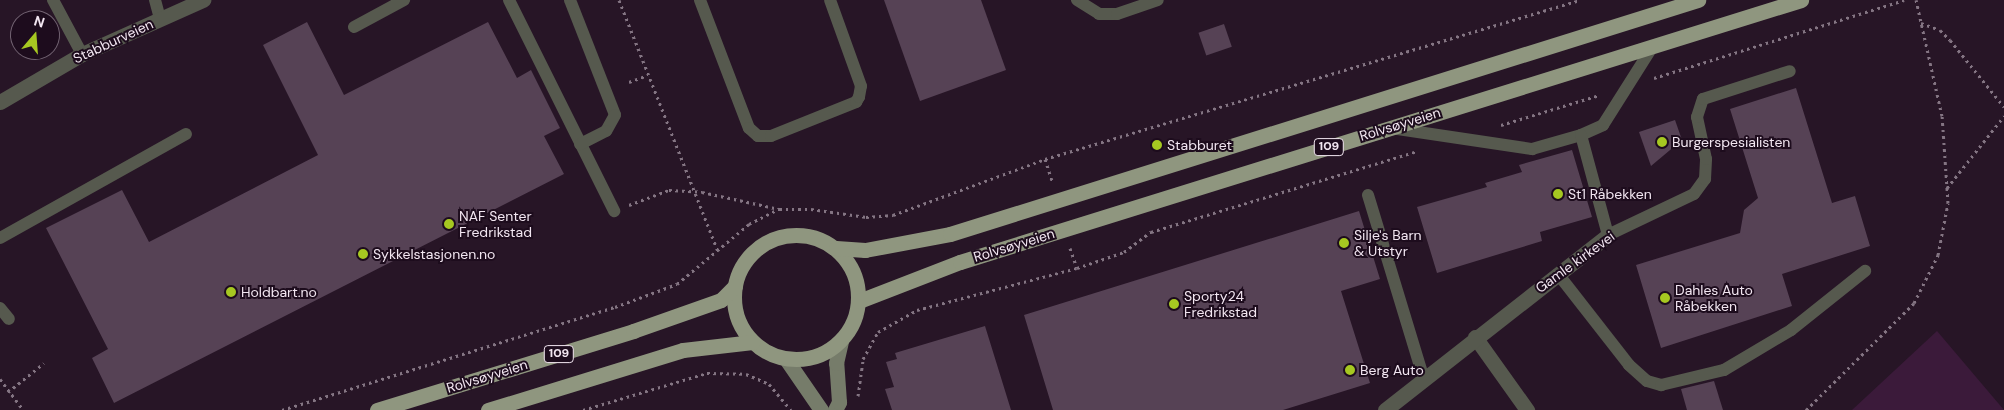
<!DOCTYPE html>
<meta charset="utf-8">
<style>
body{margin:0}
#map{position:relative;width:2004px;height:410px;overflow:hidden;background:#271526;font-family:"DM Sans",sans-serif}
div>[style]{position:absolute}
.green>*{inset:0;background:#3b1a3a}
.building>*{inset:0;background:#564255;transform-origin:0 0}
.path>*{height:3px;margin-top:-1.5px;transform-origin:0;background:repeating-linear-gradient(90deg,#847583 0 2.5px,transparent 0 6.5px)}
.lane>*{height:12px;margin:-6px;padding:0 6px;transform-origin:6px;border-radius:6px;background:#56594e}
.street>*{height:15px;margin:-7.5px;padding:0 7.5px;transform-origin:7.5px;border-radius:7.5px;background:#56594e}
.secondary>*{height:15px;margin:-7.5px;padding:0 7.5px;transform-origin:7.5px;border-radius:7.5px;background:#767c6a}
.primary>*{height:15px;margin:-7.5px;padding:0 7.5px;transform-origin:7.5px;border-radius:7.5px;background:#8f967f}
.primary>.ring{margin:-7.5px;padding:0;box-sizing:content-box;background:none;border:15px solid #8f967f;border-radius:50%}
.dots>*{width:14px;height:14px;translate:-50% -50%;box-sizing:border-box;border:2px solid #1d0c1d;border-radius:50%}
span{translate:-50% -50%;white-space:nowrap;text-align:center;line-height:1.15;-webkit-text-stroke:4px #1d0c1d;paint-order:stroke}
.shield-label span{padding:1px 4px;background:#1d0c1d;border:1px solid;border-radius:4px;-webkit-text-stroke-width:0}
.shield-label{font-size:12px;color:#f2e6f1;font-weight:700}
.street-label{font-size:14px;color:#f2e6f1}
.poi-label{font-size:14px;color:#f2e6f1}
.left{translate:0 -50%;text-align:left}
.north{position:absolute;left:10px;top:10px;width:50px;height:50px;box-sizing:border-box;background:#1d0c1d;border:1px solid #726372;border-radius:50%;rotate:18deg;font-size:14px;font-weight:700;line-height:20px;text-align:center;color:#f2e6f1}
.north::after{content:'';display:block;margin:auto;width:18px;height:22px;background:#a6c821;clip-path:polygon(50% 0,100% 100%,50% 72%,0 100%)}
</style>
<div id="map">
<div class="green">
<i style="clip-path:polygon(1937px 331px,2004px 410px,1852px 410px)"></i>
</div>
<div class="building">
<i style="clip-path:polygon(884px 0,981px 0,1006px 70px,920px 101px)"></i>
<i style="clip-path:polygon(307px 22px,344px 95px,488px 22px,517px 78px,531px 70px,560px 128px,544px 136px,564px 174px,114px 403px,92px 358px,108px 349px,46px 228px,122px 190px,149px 242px,318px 155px,263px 45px)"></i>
<i style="left:1224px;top:24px;width:24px;height:27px;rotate:71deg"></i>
<i style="clip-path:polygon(1796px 88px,1832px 203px,1855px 196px,1870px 246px,1782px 274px,1792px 306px,1661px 348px,1636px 265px,1740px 233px,1744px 210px,1758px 198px,1730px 109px)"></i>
<i style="clip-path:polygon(1675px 120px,1682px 140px,1651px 166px,1639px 132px)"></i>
<i style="clip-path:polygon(1572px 150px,1592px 217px,1540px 232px,1542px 241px,1437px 273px,1417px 207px,1487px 187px,1485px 183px,1522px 172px,1519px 165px)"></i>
<i style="clip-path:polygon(1359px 211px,1380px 279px,1341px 291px,1370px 383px,1283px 410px,1053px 410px,1024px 315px)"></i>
<i style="clip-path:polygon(985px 326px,1011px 410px,892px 410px,885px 389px,894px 387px,886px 362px,897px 359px,895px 353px)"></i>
<i style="clip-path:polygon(1714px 381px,1723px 410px,1687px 410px,1681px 389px)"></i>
</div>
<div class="path">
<i style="left:619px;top:0;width:268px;rotate:68.5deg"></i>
<i style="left:1921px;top:23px;width:20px;rotate:20deg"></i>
<i style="left:1940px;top:30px;width:14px;rotate:45deg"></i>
<i style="left:1950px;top:40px;width:86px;rotate:51.1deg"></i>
<i style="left:1654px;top:78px;width:262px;rotate:-17.3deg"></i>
<i style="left:629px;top:82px;width:20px;rotate:-20deg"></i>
<i style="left:1501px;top:125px;width:103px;rotate:-16.9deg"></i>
<i style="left:1045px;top:159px;width:23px;rotate:72deg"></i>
<i style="left:1947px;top:188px;width:92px;rotate:-51.6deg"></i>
<i style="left:629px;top:205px;width:43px;rotate:-20.6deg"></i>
<i style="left:669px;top:190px;width:33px;rotate:3deg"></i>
<i style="left:702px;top:192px;width:79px;rotate:12.4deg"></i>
<i style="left:1070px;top:248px;width:21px;rotate:71deg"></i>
<i style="left:0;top:379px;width:39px;rotate:53deg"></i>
<i style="left:8px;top:392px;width:46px;rotate:-38.9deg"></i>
<i style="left:858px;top:396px;width:37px;rotate:-82deg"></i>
<i style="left:863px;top:359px;width:31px;rotate:-61deg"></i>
<i style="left:878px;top:332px;width:45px;rotate:-29.4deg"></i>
<i style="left:917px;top:310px;width:165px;rotate:-14.7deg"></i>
<i style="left:1077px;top:268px;width:50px;rotate:-18.8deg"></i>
<i style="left:1124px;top:252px;width:34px;rotate:-37deg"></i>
<i style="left:1151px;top:232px;width:279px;rotate:-16.9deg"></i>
<i style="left:282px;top:410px;width:349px;rotate:-17.2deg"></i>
<i style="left:615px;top:307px;width:66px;rotate:-20.4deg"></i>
<i style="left:677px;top:284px;width:94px;rotate:-39.8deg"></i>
<i style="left:749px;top:224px;width:34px;rotate:-27deg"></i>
<i style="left:779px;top:209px;width:32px"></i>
<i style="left:811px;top:209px;width:56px;rotate:8.3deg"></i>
<i style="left:866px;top:217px;width:27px;rotate:-4deg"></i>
<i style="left:893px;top:215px;width:162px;rotate:-20.2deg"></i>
<i style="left:1045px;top:159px;width:558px;rotate:-16.55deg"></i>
<i style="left:583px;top:410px;width:129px;rotate:-16.6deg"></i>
<i style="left:707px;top:373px;width:39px;rotate:1deg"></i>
<i style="left:746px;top:374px;width:25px;rotate:23deg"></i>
<i style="left:769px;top:384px;width:34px;rotate:50deg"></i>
<i style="left:1806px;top:410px;width:152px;rotate:-44.7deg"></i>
<i style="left:1914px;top:303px;width:54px;rotate:-63.4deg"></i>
<i style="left:1938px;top:255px;width:53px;rotate:-79.1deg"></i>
<i style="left:1948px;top:203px;width:87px;rotate:-93.9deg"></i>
<i style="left:1942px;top:116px;width:119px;rotate:-102.6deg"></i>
</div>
<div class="lane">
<i style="left:53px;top:0;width:61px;rotate:61.8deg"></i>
<i style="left:155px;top:0;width:20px;rotate:75deg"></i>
<i style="left:509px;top:0;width:236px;rotate:63.5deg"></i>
<i style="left:570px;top:0;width:123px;rotate:68.6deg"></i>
<i style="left:615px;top:115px;width:18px;rotate:119deg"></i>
<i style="left:606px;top:131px;width:29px;rotate:153deg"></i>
<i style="left:700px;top:0;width:137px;rotate:69.1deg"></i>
<i style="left:749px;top:128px;width:12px;rotate:42deg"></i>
<i style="left:758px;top:136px;width:13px"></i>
<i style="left:771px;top:136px;width:92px;rotate:-21.8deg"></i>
<i style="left:856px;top:102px;width:6px;rotate:-59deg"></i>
<i style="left:859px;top:97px;width:11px;rotate:-80deg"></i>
<i style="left:861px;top:86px;width:91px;rotate:-109.8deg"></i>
<i style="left:1077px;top:0;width:26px;rotate:32deg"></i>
<i style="left:1099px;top:14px;width:18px"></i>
<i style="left:1117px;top:14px;width:43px;rotate:-18.9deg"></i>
<i style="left:354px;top:27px;width:57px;rotate:-28.4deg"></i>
<i style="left:1391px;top:128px;width:143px;rotate:8.5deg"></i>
<i style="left:1532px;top:149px;width:51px;rotate:-15.9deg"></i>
<i style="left:1581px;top:135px;width:24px;rotate:-24deg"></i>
<i style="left:1603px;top:125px;width:93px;rotate:-57.7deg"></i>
<i style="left:1581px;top:135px;width:104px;rotate:74.9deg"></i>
<i style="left:1608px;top:235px;width:95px;rotate:-25.5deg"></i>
<i style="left:1694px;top:194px;width:19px;rotate:-54deg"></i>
<i style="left:1705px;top:179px;width:20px;rotate:-87deg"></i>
<i style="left:1706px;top:159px;width:43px;rotate:-102.1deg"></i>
<i style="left:1697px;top:117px;width:19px;rotate:-72deg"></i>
<i style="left:1703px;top:99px;width:91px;rotate:-17.8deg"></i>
<i style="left:1368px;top:195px;width:192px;rotate:73.1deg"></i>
<i style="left:0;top:238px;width:213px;rotate:-29.2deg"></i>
<i style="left:1558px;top:274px;width:115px;rotate:52deg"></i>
<i style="left:1629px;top:365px;width:24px;rotate:42deg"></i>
<i style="left:1647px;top:381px;width:15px;rotate:16deg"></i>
<i style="left:1661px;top:385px;width:65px;rotate:-13.4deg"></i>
<i style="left:1724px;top:370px;width:78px;rotate:-30.8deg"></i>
<i style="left:1791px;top:330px;width:95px;rotate:-38.6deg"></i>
<i style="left:0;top:308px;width:14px;rotate:51deg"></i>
</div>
<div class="street">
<i style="left:0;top:102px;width:95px;rotate:-30.3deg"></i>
<i style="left:82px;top:54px;width:133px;rotate:-24.1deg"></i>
<i style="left:1475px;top:337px;width:90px;rotate:54.5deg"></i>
<i style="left:1385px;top:410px;width:283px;rotate:-38.1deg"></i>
</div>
<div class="secondary">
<i style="left:786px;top:359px;width:62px;rotate:55.5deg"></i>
<i style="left:835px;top:410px;width:9px;rotate:-63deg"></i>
<i style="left:839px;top:402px;width:39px;rotate:-94deg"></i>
<i style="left:836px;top:363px;width:23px;rotate:-77deg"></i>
</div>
<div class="primary">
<i class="ring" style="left:734px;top:235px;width:109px;height:109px"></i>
<i style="left:836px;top:248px;width:29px;rotate:4deg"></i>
<i style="left:865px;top:250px;width:86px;rotate:-10.7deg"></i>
<i style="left:950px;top:234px;width:784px;rotate:-17.37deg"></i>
<i style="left:859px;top:301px;width:108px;rotate:-21.1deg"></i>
<i style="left:960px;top:262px;width:881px;rotate:-17.3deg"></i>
<i style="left:377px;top:410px;width:268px;rotate:-17.1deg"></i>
<i style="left:633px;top:331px;width:93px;rotate:-19.4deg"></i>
<i style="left:721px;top:300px;width:20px;rotate:-45deg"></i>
<i style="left:488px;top:410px;width:204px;rotate:-17.1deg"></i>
<i style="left:683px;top:350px;width:70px;rotate:-6.5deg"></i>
</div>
<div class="dots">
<i style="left:1662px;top:142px;background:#a6c821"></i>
<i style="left:1157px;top:145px;background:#a6c821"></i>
<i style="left:1558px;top:194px;background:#a6c821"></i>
<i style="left:449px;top:224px;background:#a6c821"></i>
<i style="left:1344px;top:243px;background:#a6c821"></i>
<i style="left:363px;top:254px;background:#a6c821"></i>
<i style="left:231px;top:292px;background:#a6c821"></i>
<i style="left:1665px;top:298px;background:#a6c821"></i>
<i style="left:1174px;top:304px;background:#a6c821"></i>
<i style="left:1350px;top:370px;background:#a6c821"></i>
</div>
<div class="shield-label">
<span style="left:1329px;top:147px">109</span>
<span style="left:559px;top:354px">109</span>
</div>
<div class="street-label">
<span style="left:113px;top:41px;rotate:-25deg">Stabburveien</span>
<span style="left:1400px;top:124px;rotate:-17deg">Rolvsøyveien</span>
<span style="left:1014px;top:245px;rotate:-17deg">Rolvsøyveien</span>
<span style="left:1575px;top:262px;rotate:-36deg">Gamle kirkevei</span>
<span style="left:487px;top:376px;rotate:-17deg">Rolvsøyveien</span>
</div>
<div class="poi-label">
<span class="left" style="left:1672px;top:142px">Burgerspesialisten</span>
<span class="left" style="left:1167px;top:145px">Stabburet</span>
<span class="left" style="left:1568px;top:194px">St1 Råbekken</span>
<span class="left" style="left:459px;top:224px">NAF Senter<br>Fredrikstad</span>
<span class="left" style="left:1354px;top:243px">Silje's Barn<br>&amp; Utstyr</span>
<span class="left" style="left:373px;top:254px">Sykkelstasjonen.no</span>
<span class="left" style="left:1675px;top:298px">Dahles Auto<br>Råbekken</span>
<span class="left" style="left:241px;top:292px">Holdbart.no</span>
<span class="left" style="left:1184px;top:304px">Sporty24<br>Fredrikstad</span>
<span class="left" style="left:1360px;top:370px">Berg Auto</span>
</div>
<div class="north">N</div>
</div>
